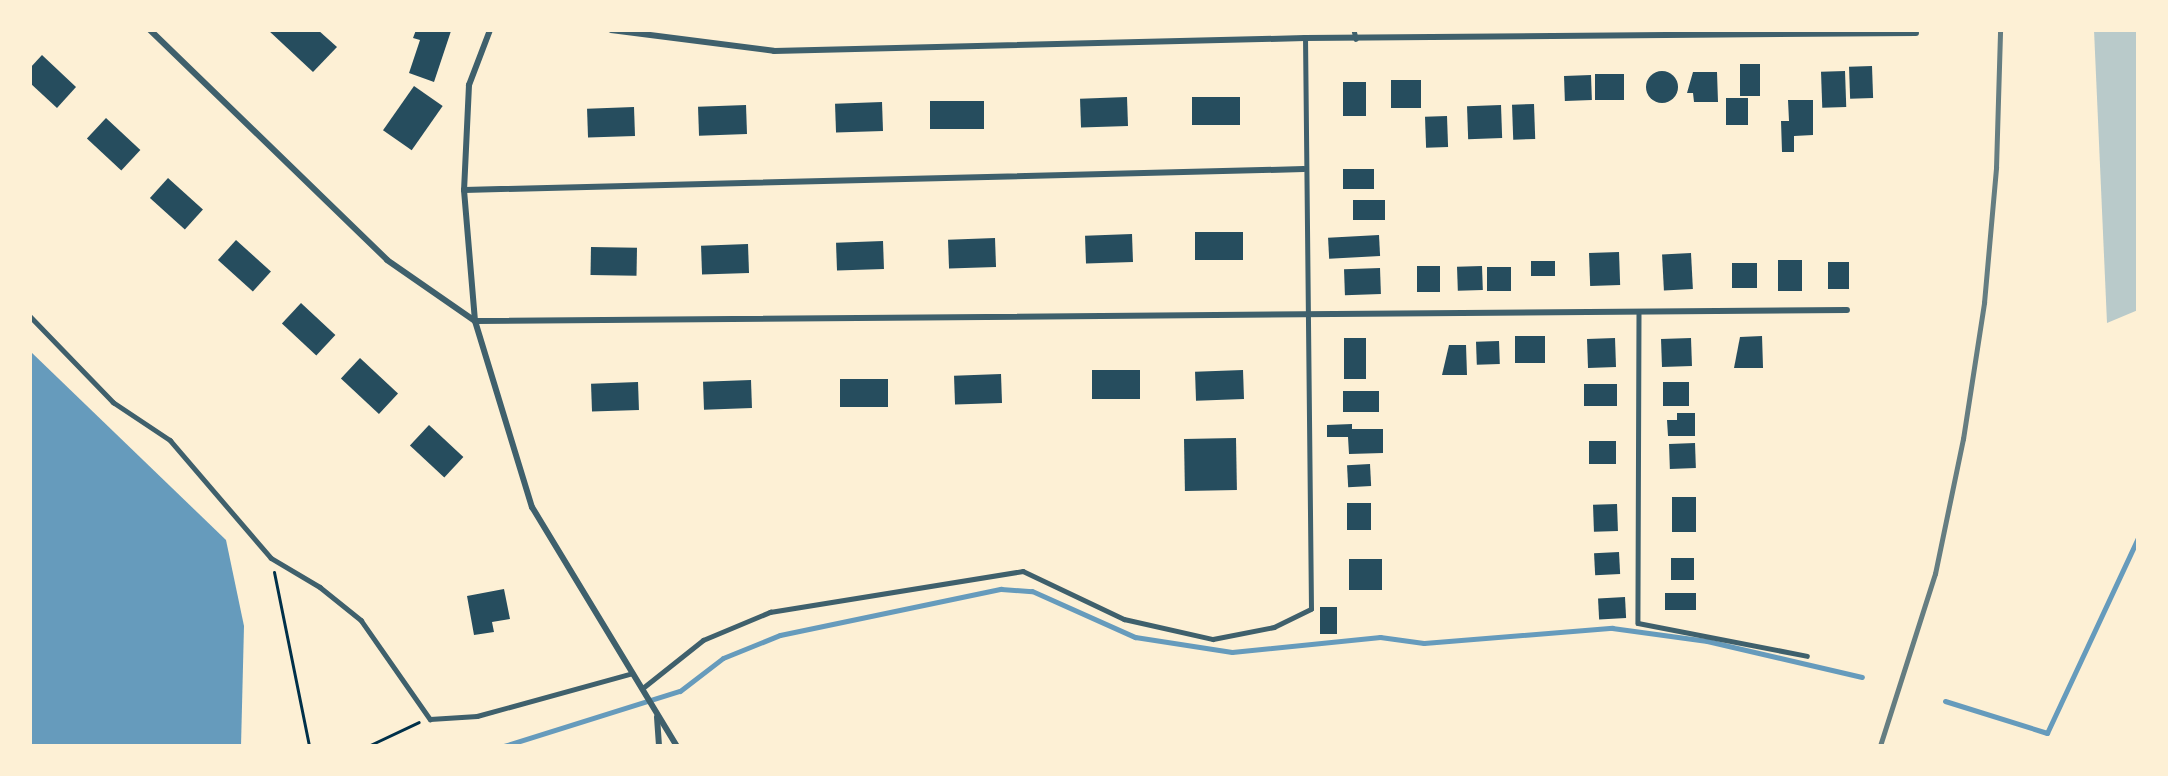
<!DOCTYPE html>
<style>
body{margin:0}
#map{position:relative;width:2168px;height:776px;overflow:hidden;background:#fdf0d5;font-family:"DM Sans",sans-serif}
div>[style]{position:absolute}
.green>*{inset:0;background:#b9caca}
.water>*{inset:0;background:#669bbc}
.stream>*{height:5px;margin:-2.5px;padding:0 2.5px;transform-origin:2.5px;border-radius:2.5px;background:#669bbc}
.building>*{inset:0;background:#264d5e;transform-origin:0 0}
.round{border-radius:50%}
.path>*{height:3px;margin:-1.5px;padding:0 1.5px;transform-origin:1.5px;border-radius:1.5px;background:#003049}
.service>*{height:4.5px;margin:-2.25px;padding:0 2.25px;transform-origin:2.25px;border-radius:2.25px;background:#3f606c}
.minor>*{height:6px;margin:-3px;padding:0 3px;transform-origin:3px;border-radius:3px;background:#3f606c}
.rail>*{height:4.5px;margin:-2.25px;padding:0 2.25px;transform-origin:2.25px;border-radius:2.25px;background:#657d81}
span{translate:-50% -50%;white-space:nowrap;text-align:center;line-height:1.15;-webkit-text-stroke:4.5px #fdf0d5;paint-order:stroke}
.frame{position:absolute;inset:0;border:32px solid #fdf0d5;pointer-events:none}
</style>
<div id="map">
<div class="green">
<i style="clip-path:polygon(2094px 30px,2138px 30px,2138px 310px,2107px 323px)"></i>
</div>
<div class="water">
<i style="clip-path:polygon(30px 351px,226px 540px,244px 626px,241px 746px,30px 746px)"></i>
</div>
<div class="stream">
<i style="left:1945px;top:701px;width:107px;rotate:17.4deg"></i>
<i style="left:2047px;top:733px;width:215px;rotate:-65deg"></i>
<i style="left:504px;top:746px;width:184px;rotate:-17.4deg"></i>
<i style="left:680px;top:691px;width:54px;rotate:-37.5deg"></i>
<i style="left:723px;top:658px;width:61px;rotate:-22deg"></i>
<i style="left:780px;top:635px;width:226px;rotate:-11.8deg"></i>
<i style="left:1001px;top:589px;width:31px;rotate:4deg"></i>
<i style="left:1032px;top:591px;width:113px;rotate:24.1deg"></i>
<i style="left:1135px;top:637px;width:98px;rotate:8.8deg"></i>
<i style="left:1232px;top:652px;width:149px;rotate:-5.8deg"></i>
<i style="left:1380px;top:637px;width:44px;rotate:7.8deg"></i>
<i style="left:1424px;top:643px;width:189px;rotate:-4.6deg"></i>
<i style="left:1612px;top:628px;width:96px;rotate:7.8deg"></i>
<i style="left:1707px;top:641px;width:159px;rotate:13.1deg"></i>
</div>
<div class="building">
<i style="clip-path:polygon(268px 30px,318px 30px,337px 47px,313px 72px)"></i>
<i style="clip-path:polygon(416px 30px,451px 31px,434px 82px,409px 73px,420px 40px,413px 38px)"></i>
<i style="clip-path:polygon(42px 55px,76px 87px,57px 108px,30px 83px,30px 68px)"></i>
<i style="left:1760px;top:64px;width:32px;height:20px;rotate:90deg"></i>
<i style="left:1872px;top:66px;width:32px;height:23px;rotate:88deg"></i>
<i style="left:1845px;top:71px;width:36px;height:24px;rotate:88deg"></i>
<i class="round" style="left:1646px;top:71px;width:32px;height:32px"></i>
<i style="clip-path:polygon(1693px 72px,1717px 72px,1718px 102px,1694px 102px,1693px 93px,1687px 93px)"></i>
<i style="left:1595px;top:74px;width:29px;height:26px"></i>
<i style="left:1591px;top:75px;width:25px;height:27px;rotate:88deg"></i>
<i style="left:1421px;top:80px;width:28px;height:30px;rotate:90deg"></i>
<i style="left:1343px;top:82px;width:23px;height:34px"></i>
<i style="left:414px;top:86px;width:35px;height:54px;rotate:35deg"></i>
<i style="left:1127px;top:97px;width:29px;height:47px;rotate:88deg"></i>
<i style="left:1240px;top:97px;width:28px;height:48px;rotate:90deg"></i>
<i style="left:1748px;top:98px;width:27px;height:22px;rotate:90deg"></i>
<i style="clip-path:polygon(1788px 100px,1813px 100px,1813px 135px,1794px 136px,1794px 152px,1782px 152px,1781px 121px,1789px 121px)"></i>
<i style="left:984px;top:101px;width:28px;height:54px;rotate:90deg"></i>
<i style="left:882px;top:102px;width:29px;height:47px;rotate:88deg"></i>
<i style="left:1534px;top:104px;width:35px;height:22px;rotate:88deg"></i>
<i style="left:746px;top:105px;width:29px;height:48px;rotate:88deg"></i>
<i style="left:1501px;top:105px;width:33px;height:34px;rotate:88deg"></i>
<i style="left:634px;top:107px;width:29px;height:47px;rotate:88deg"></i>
<i style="left:1447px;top:116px;width:31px;height:22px;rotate:88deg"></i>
<i style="left:106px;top:118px;width:47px;height:28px;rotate:43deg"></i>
<i style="left:1343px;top:169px;width:31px;height:20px"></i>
<i style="left:168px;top:178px;width:47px;height:27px;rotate:42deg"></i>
<i style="left:1385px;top:200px;width:20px;height:32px;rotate:90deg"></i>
<i style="left:1243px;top:232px;width:28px;height:48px;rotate:90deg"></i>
<i style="left:1132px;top:234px;width:28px;height:47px;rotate:88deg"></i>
<i style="left:1379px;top:235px;width:21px;height:51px;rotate:87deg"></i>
<i style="left:995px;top:238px;width:29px;height:47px;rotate:88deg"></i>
<i style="left:236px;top:240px;width:47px;height:27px;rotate:42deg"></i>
<i style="left:883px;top:241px;width:28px;height:47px;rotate:88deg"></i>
<i style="left:748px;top:244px;width:29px;height:47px;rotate:88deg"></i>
<i style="left:591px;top:247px;width:46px;height:28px;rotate:1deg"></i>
<i style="left:1619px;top:252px;width:33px;height:30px;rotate:88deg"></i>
<i style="left:1691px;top:253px;width:36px;height:29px;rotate:87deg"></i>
<i style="left:1778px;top:260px;width:24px;height:31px"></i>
<i style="left:1555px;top:261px;width:15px;height:24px;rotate:90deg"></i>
<i style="left:1849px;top:262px;width:27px;height:21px;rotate:90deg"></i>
<i style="left:1757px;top:263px;width:25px;height:25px;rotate:90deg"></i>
<i style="left:1440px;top:266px;width:26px;height:23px;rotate:90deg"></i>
<i style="left:1482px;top:266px;width:24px;height:25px;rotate:88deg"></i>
<i style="left:1487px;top:267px;width:24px;height:24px"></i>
<i style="left:1380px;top:268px;width:26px;height:36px;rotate:88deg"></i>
<i style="left:301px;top:303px;width:47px;height:28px;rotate:43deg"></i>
<i style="left:1515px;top:336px;width:30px;height:27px"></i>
<i style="clip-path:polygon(1762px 336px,1763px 368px,1734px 368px,1740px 337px)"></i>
<i style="left:1344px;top:338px;width:22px;height:41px"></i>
<i style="left:1615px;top:338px;width:29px;height:28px;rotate:88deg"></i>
<i style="left:1691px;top:338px;width:28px;height:30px;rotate:88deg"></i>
<i style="left:1499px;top:341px;width:23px;height:23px;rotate:88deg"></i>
<i style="clip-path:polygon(1449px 345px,1466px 345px,1467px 375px,1442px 375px)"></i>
<i style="left:360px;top:358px;width:52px;height:28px;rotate:43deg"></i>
<i style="left:1140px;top:370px;width:29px;height:48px;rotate:90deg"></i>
<i style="left:1243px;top:370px;width:29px;height:48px;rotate:88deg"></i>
<i style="left:1001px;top:374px;width:29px;height:47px;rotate:88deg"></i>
<i style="left:888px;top:379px;width:28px;height:48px;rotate:90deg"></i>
<i style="left:751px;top:380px;width:28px;height:48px;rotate:88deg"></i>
<i style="left:638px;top:382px;width:28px;height:47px;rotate:88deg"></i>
<i style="left:1663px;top:382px;width:26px;height:24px"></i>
<i style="left:1617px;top:384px;width:22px;height:33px;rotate:90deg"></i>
<i style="left:1379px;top:391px;width:21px;height:36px;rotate:90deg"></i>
<i style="clip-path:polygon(1677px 413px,1695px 413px,1695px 436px,1668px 436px,1667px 420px,1677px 420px)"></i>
<i style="clip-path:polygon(1352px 424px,1352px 429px,1383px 429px,1383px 453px,1349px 454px,1348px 437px,1327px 437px,1327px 425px)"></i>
<i style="left:429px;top:425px;width:47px;height:28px;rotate:43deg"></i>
<i style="left:1236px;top:438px;width:52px;height:52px;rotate:89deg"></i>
<i style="left:1616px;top:441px;width:23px;height:27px;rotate:90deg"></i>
<i style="left:1695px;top:443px;width:25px;height:26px;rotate:88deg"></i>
<i style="left:1370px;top:464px;width:22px;height:23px;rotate:87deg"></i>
<i style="left:1696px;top:497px;width:35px;height:24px;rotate:90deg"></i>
<i style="left:1347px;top:503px;width:24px;height:27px"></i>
<i style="left:1617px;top:504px;width:27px;height:24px;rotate:88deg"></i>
<i style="left:1619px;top:552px;width:22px;height:25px;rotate:87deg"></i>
<i style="left:1671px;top:558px;width:23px;height:22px"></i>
<i style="left:1349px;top:559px;width:33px;height:31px"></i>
<i style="clip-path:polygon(504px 589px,510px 619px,492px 622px,494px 632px,474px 635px,467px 596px)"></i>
<i style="left:1696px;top:593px;width:17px;height:31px;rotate:90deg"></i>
<i style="left:1625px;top:597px;width:21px;height:27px;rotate:87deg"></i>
<i style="left:1320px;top:607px;width:17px;height:27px"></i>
</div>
<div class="path">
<i style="left:274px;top:572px;width:177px;rotate:78.6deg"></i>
<i style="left:368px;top:746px;width:56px;rotate:-25.2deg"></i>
</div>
<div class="service">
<i style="left:1354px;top:30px;width:9px;rotate:77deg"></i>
<i style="left:1639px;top:314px;width:309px;rotate:90.2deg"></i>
<i style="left:1638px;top:623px;width:172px;rotate:11deg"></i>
<i style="left:30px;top:316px;width:120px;rotate:46deg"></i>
<i style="left:113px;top:402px;width:69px;rotate:33.7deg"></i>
<i style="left:170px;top:440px;width:155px;rotate:49.4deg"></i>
<i style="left:271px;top:558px;width:57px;rotate:30.6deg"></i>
<i style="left:320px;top:587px;width:53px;rotate:38.8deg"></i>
<i style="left:361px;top:620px;width:121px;rotate:55.1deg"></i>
<i style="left:430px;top:719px;width:47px;rotate:-3.7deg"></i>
<i style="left:477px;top:716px;width:159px;rotate:-15.4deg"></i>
<i style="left:644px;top:687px;width:75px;rotate:-38.5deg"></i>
<i style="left:703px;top:640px;width:73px;rotate:-22.7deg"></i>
<i style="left:770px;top:612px;width:256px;rotate:-9.2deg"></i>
<i style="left:1023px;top:571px;width:112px;rotate:25.4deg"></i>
<i style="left:1124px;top:619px;width:91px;rotate:12.7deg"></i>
<i style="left:1213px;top:639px;width:62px;rotate:-11.1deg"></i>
<i style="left:1274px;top:627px;width:41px;rotate:-25.9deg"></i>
<i style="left:1311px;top:609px;width:571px;rotate:-90.6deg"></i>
</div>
<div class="minor">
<i style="left:150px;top:30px;width:330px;rotate:44.1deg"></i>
<i style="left:387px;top:260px;width:107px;rotate:34.7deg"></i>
<i style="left:475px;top:321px;width:1372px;rotate:-0.46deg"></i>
<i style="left:490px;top:30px;width:59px;rotate:110.9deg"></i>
<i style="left:469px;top:85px;width:105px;rotate:92.7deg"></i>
<i style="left:464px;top:190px;width:131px;rotate:85.2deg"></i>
<i style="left:475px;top:321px;width:195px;rotate:73deg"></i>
<i style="left:532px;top:507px;width:280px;rotate:58.8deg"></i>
<i style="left:611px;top:30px;width:164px;rotate:7.3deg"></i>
<i style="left:774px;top:51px;width:531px;rotate:-1.4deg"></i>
<i style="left:1305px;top:38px;width:611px;rotate:-0.47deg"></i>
<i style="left:464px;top:190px;width:840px;rotate:-1.43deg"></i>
<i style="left:657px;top:717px;width:29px;rotate:86deg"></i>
</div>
<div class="rail">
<i style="left:1880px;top:746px;width:181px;rotate:-72.3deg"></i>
<i style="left:1935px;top:574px;width:138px;rotate:-78.3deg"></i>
<i style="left:1963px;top:439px;width:138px;rotate:-81.2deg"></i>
<i style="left:1984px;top:303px;width:136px;rotate:-84.9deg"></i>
<i style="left:1996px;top:168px;width:138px;rotate:-88.3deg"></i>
</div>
<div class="frame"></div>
</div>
